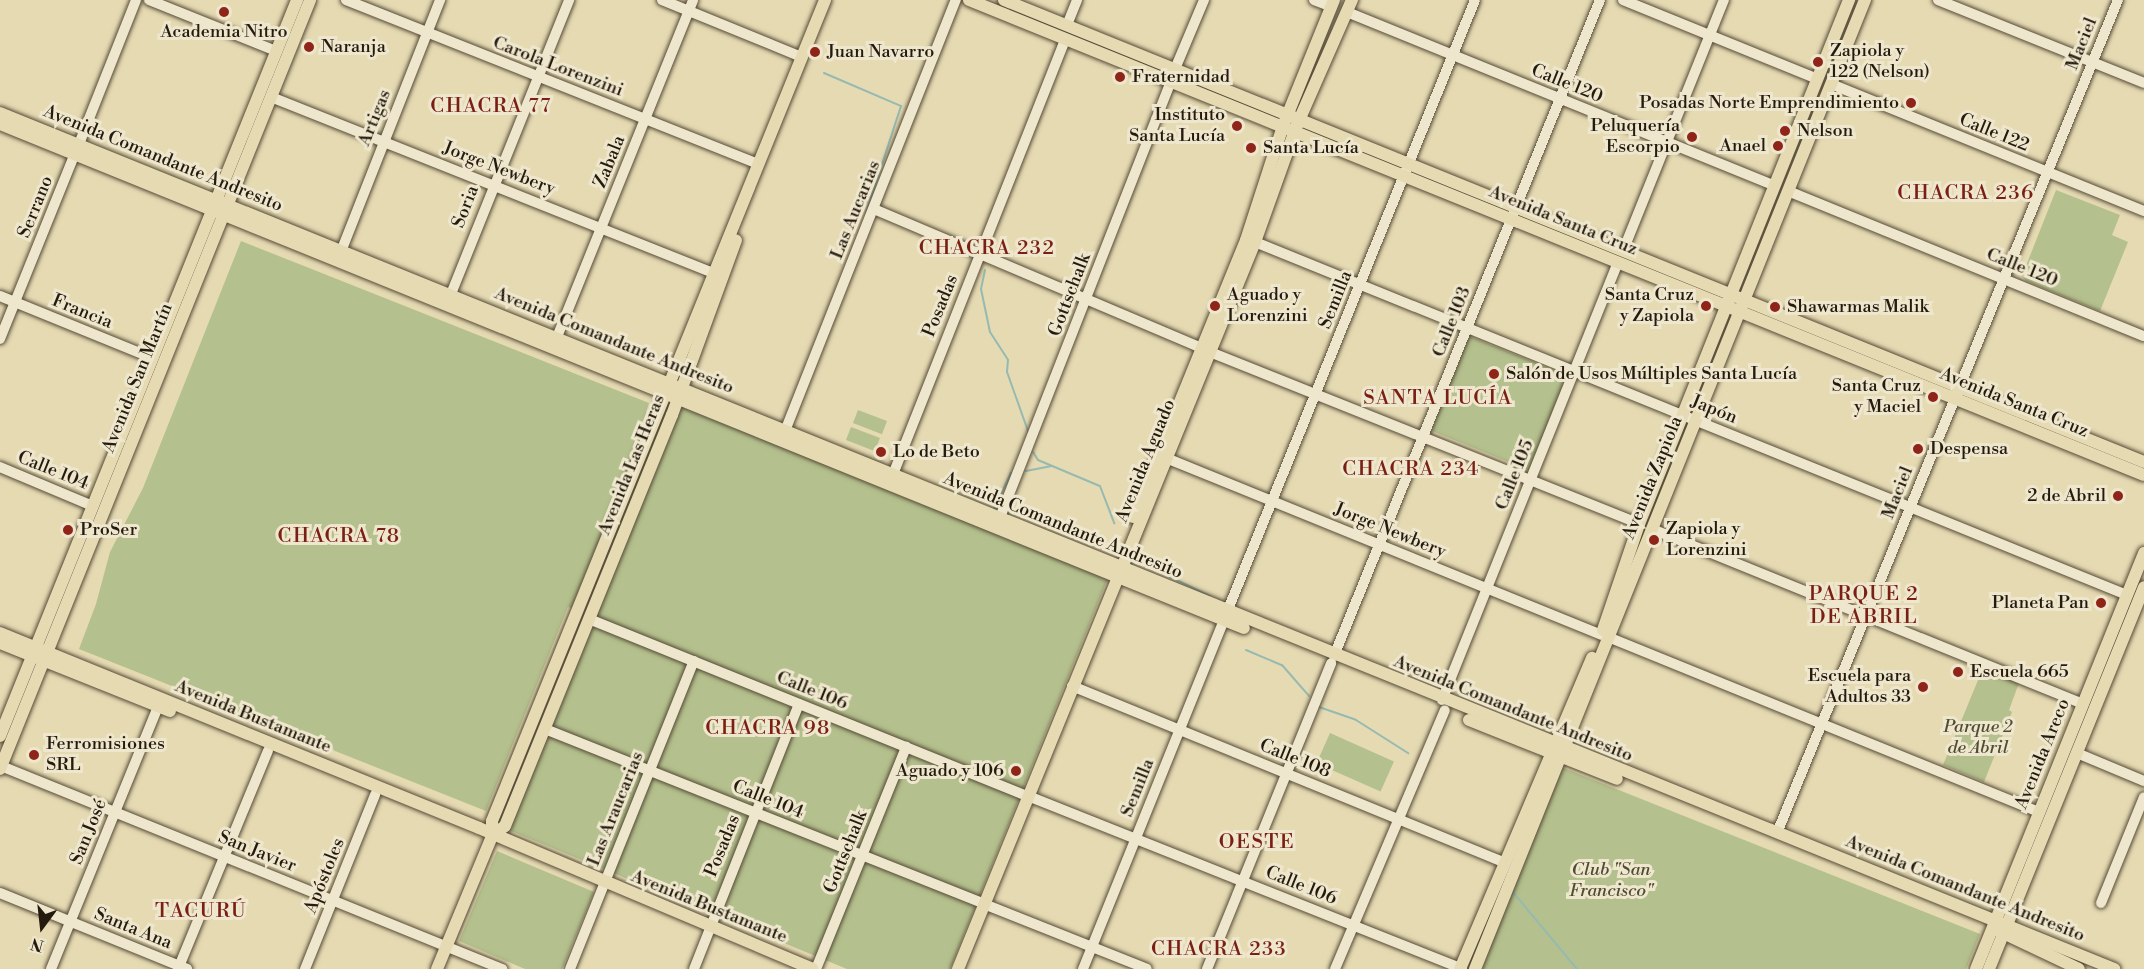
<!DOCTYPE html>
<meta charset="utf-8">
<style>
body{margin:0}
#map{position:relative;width:2144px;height:969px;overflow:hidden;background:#e5dab2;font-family:"Libre Bodoni",serif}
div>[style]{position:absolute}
.green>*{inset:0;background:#b4c08d;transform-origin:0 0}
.stream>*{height:2px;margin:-1px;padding:0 1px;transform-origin:1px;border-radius:1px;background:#96bab1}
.roads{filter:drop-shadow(0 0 2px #554a37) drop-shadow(0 0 2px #554a37)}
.minor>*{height:10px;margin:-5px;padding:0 5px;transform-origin:5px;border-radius:5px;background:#eee7cd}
.major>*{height:12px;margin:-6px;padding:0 6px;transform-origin:6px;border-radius:6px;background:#e5dab2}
.dots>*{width:16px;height:16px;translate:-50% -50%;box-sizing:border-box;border:3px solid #eee7cd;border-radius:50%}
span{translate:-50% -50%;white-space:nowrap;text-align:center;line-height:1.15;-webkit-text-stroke:6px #eee7cd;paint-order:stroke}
.poi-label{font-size:18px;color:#251a0e}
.left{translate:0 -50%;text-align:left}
.right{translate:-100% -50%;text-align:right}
.street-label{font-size:18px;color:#251a0e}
.park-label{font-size:18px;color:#504c34;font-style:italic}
.neighbourhood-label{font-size:20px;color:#7a1f14;letter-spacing:1.5px}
.north{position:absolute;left:12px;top:897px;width:60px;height:60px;-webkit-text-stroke:4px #eee7cd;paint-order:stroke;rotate:195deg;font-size:16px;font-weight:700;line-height:24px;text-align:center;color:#251a0e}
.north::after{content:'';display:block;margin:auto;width:21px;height:27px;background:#251a0e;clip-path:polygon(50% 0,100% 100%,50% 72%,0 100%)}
</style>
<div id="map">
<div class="green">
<i style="clip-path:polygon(2056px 190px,2120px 215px,2112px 235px,2128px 242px,2100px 311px,2026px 281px,2022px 276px)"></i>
<i style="clip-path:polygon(241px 241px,649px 403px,646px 412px,668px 422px,677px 401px,1108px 578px,950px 969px,847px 969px,504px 828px,591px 613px,568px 607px,486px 811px,79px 649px,96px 604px,110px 552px,143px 488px)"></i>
<i style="left:1469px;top:336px;width:107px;height:102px;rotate:22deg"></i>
<i style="left:858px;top:410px;width:31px;height:14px;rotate:21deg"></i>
<i style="left:851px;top:427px;width:31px;height:14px;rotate:21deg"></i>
<i style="clip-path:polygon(1983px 668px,2019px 683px,2009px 710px,2012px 712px,1984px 782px,1943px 765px)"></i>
<i style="left:1330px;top:733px;width:70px;height:33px;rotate:24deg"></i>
<i style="clip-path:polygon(1561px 767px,1980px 934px,1966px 969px,1480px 969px)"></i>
<i style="clip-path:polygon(497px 851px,594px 892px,562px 969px,525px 969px,459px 941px)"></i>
</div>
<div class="stream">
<i style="left:824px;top:73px;width:84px;rotate:23.2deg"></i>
<i style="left:901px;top:106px;width:113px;rotate:108.1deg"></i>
<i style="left:985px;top:270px;width:19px;rotate:102deg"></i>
<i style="left:981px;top:289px;width:44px;rotate:78.2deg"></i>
<i style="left:990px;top:332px;width:33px;rotate:57deg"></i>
<i style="left:1008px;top:360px;width:12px;rotate:95deg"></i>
<i style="left:1007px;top:372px;width:63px;rotate:70.4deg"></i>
<i style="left:1033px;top:452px;width:9px;rotate:58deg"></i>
<i style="left:1038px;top:460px;width:67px;rotate:22.8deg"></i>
<i style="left:1100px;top:486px;width:40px;rotate:69deg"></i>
<i style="left:1026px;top:471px;width:26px;rotate:-11deg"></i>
<i style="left:994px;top:509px;width:40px;rotate:-65deg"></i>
<i style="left:1144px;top:564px;width:73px;rotate:25.9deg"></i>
<i style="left:1246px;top:650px;width:39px;rotate:23deg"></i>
<i style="left:1282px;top:665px;width:41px;rotate:48.9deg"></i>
<i style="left:1319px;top:707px;width:39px;rotate:19deg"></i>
<i style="left:1356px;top:720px;width:62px;rotate:32.4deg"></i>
<i style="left:1512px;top:891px;width:102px;rotate:50.2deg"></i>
</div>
<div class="roads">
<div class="minor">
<i style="left:149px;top:0;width:137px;rotate:21.9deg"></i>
<i style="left:346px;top:0;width:444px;rotate:21.7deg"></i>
<i style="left:662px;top:0;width:151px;rotate:22.2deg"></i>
<i style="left:1314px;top:0;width:19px;rotate:21deg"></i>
<i style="left:1623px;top:0;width:210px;rotate:22.1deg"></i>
<i style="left:1938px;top:0;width:222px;rotate:21.9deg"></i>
<i style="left:1347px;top:12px;width:462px;rotate:22.1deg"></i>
<i style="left:1067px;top:25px;width:27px;rotate:-68deg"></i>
<i style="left:1175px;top:69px;width:75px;rotate:-67.2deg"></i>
<i style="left:1831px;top:84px;width:338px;rotate:22.1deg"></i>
<i style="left:271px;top:97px;width:477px;rotate:21.7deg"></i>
<i style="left:79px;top:144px;width:155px;rotate:-68.4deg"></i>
<i style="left:1788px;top:191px;width:384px;rotate:22.2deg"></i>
<i style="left:874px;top:209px;width:355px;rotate:23deg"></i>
<i style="left:1255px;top:242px;width:941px;rotate:22.04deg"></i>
<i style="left:342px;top:249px;width:268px;rotate:-68.5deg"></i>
<i style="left:1623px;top:251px;width:271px;rotate:-68.1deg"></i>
<i style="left:451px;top:294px;width:317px;rotate:-68.1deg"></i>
<i style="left:0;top:296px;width:164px;rotate:22.2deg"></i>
<i style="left:557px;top:337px;width:363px;rotate:-68deg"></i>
<i style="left:0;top:339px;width:201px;rotate:-68deg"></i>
<i style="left:1210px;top:352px;width:462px;rotate:21.8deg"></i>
<i style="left:785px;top:431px;width:464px;rotate:-68.4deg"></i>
<i style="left:1166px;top:458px;width:470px;rotate:22.1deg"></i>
<i style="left:0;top:467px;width:101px;rotate:22.8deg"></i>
<i style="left:890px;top:482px;width:476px;rotate:-68.4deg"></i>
<i style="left:999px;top:520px;width:471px;rotate:-68.6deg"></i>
<i style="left:1652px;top:529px;width:465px;rotate:22.1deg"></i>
<i style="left:1227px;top:612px;width:660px;rotate:-67.94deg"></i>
<i style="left:589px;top:619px;width:468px;rotate:22deg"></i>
<i style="left:1608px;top:637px;width:465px;rotate:22.1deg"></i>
<i style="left:1334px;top:656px;width:708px;rotate:-67.93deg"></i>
<i style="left:1072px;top:686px;width:468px;rotate:22.2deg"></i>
<i style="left:1442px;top:700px;width:472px;rotate:-68.1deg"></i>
<i style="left:545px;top:729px;width:467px;rotate:21.7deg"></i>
<i style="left:2077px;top:753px;width:73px;rotate:22.7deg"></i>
<i style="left:1px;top:766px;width:541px;rotate:22.06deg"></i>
<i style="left:1028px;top:796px;width:467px;rotate:21.7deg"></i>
<i style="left:1777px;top:833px;width:900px;rotate:-67.74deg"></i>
<i style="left:0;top:893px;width:202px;rotate:22.1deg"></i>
<i style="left:2101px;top:903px;width:114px;rotate:-67.9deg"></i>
<i style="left:984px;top:904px;width:175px;rotate:21.7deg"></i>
<i style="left:51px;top:969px;width:283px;rotate:-67.8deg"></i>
<i style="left:178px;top:969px;width:236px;rotate:-67.6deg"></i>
<i style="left:305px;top:969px;width:188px;rotate:-68.1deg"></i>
<i style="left:570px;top:969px;width:332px;rotate:-68.1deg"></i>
<i style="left:694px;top:969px;width:285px;rotate:-68.4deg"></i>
<i style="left:816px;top:969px;width:240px;rotate:-67.9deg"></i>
<i style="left:1083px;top:969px;width:376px;rotate:-68deg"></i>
<i style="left:1207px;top:969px;width:330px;rotate:-67.9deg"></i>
<i style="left:1335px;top:969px;width:281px;rotate:-67deg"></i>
</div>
<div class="major">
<i style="left:969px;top:0;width:1267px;rotate:22.01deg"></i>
<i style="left:1004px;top:0;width:1230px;rotate:22.06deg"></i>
<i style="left:0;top:113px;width:2281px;rotate:22.04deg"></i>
<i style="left:0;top:124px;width:1342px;rotate:22.06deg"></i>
<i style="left:1133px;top:517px;width:299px;rotate:-67.8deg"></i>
<i style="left:1246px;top:240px;width:120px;rotate:-72deg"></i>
<i style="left:1283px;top:126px;width:136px;rotate:-68deg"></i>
<i style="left:1603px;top:630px;width:112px;rotate:-71.2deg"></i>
<i style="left:1639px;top:524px;width:565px;rotate:-68.16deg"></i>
<i style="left:0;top:633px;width:517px;rotate:22.15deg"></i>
<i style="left:479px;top:828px;width:362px;rotate:22.9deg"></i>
<i style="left:0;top:643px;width:183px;rotate:21.8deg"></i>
<i style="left:1469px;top:720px;width:159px;rotate:21.7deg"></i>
<i style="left:0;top:736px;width:794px;rotate:-68.02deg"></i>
<i style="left:0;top:769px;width:829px;rotate:-68.04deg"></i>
<i style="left:492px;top:836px;width:16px;rotate:-38deg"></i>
<i style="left:505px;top:826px;width:444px;rotate:-67.9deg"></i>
<i style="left:672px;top:415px;width:186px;rotate:-69.9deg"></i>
<i style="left:1993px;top:928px;width:95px;rotate:25.5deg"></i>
<i style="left:437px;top:969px;width:144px;rotate:-67.5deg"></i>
<i style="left:492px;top:836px;width:15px;rotate:-90deg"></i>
<i style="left:492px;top:821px;width:886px;rotate:-67.92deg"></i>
<i style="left:958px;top:969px;width:785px;rotate:-67.78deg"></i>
<i style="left:1255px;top:242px;width:124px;rotate:-70.3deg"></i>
<i style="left:1297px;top:125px;width:137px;rotate:-66.3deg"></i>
<i style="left:1460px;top:969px;width:338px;rotate:-67deg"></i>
<i style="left:1475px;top:969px;width:1045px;rotate:-68.08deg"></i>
<i style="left:1976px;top:969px;width:449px;rotate:-68deg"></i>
<i style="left:1989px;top:969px;width:412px;rotate:-67.9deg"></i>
</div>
</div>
<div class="dots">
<i style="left:224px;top:12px;background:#8f2418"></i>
<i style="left:309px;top:47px;background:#8f2418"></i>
<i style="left:815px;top:52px;background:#8f2418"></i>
<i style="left:1818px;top:62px;background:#8f2418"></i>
<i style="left:1120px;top:77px;background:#8f2418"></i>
<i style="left:1911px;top:103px;background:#8f2418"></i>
<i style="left:1237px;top:126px;background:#8f2418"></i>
<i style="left:1785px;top:131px;background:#8f2418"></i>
<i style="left:1692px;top:137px;background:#8f2418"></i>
<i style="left:1778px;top:146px;background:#8f2418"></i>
<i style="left:1251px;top:148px;background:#8f2418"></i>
<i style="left:1215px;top:306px;background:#8f2418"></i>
<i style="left:1706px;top:306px;background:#8f2418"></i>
<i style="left:1775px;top:307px;background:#8f2418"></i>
<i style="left:1494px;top:374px;background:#8f2418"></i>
<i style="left:1933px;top:397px;background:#8f2418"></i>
<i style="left:1918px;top:449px;background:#8f2418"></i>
<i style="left:881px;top:452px;background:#8f2418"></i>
<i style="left:2118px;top:496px;background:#8f2418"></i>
<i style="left:68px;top:530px;background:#8f2418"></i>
<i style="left:1654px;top:540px;background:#8f2418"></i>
<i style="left:2101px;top:603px;background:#8f2418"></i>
<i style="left:1958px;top:672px;background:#8f2418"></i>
<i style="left:1923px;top:687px;background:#8f2418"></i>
<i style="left:34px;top:755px;background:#8f2418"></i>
<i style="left:1016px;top:771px;background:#8f2418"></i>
</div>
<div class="poi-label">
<span style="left:224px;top:32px">Academia Nitro</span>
<span class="left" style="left:321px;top:47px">Naranja</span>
<span class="left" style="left:827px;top:52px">Juan Navarro</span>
<span class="left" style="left:1830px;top:62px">Zapiola y<br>122 (Nelson)</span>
<span class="left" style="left:1132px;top:77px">Fraternidad</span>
<span class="right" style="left:1899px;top:103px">Posadas Norte Emprendimiento</span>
<span class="right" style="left:1225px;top:126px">Instituto<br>Santa Lucía</span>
<span class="right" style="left:1680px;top:137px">Peluquería<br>Escorpio</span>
<span class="left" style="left:1797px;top:131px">Nelson</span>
<span class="right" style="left:1766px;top:146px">Anael</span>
<span class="left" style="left:1263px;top:148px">Santa Lucía</span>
<span class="left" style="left:1227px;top:306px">Aguado y<br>Lorenzini</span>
<span class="right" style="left:1694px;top:306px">Santa Cruz<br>y Zapiola</span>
<span class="left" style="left:1787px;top:307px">Shawarmas Malik</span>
<span class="left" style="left:1506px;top:374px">Salón de Usos Múltiples Santa Lucía</span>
<span class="right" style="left:1921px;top:397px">Santa Cruz<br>y Maciel</span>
<span class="left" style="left:1930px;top:449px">Despensa</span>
<span class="left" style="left:893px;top:452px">Lo de Beto</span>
<span class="right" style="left:2106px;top:496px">2 de Abril</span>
<span class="left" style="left:80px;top:530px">ProSer</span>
<span class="left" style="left:1666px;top:540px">Zapiola y<br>Lorenzini</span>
<span class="right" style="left:2089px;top:603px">Planeta Pan</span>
<span class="left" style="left:1970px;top:672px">Escuela 665</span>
<span class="right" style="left:1911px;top:687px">Escuela para<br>Adultos 33</span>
<span class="left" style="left:46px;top:755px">Ferromisiones<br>SRL</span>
<span class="right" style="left:1004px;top:771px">Aguado y 106</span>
</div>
<div class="street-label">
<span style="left:2082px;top:44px;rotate:-68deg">Maciel</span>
<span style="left:558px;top:67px;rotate:21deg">Carola Lorenzini</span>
<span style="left:1567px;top:84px;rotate:22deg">Calle 120</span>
<span style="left:375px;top:118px;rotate:-68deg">Artigas</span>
<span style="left:1994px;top:133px;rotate:22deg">Calle 122</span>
<span style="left:163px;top:159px;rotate:22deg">Avenida Comandante Andresito</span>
<span style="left:610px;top:162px;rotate:-68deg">Zabala</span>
<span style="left:499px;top:169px;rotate:21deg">Jorge Newbery</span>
<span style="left:36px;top:207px;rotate:-68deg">Serrano</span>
<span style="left:466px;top:207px;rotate:-69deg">Soria</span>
<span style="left:856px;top:210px;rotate:-68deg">Las Aucarias</span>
<span style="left:1563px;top:221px;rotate:22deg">Avenida Santa Cruz</span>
<span style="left:2022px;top:268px;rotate:22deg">Calle 120</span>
<span style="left:1070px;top:295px;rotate:-69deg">Gottschalk</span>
<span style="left:1336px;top:300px;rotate:-68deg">Semilla</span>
<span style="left:941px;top:306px;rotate:-68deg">Posadas</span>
<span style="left:82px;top:312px;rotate:22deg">Francia</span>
<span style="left:1452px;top:322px;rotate:-68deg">Calle 103</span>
<span style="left:614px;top:341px;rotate:22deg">Avenida Comandante Andresito</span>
<span style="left:138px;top:378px;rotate:-68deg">Avenida San Martín</span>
<span style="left:2014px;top:403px;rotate:22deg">Avenida Santa Cruz</span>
<span style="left:1714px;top:410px;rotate:22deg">Japón</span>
<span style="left:1146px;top:461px;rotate:-68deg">Avenida Aguado</span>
<span style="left:632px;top:465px;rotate:-68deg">Avenida Las Heras</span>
<span style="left:53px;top:471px;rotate:22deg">Calle 104</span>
<span style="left:1515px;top:475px;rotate:-68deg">Calle 105</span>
<span style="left:1653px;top:478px;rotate:-68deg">Avenida Zapiola</span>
<span style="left:1898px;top:493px;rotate:-68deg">Maciel</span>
<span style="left:1063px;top:526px;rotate:22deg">Avenida Comandante Andresito</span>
<span style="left:1390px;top:531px;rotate:22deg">Jorge Newbery</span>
<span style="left:812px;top:691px;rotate:22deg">Calle 106</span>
<span style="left:1513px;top:709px;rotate:22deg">Avenida Comandante Andresito</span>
<span style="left:253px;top:717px;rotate:22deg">Avenida Bustamante</span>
<span style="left:2043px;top:754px;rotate:-68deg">Avenida Areco</span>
<span style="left:1295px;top:759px;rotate:22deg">Calle 108</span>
<span style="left:1138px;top:788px;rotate:-68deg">Semilla</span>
<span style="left:768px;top:800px;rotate:22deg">Calle 104</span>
<span style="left:616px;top:809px;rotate:-68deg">Las Araucarias</span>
<span style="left:89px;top:832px;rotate:-68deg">San José</span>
<span style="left:723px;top:846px;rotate:-68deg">Posadas</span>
<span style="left:257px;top:852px;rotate:22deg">San Javier</span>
<span style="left:846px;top:852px;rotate:-68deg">Gottschalk</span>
<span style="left:325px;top:876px;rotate:-68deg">Apóstoles</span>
<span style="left:1301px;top:886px;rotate:22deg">Calle 106</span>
<span style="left:1965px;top:889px;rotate:22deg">Avenida Comandante Andresito</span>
<span style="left:709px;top:907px;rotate:22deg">Avenida Bustamante</span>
<span style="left:133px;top:929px;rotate:22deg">Santa Ana</span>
</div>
<div class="park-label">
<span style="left:1978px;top:738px">Parque 2<br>de Abril</span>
<span style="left:1611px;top:881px">Club "San<br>Francisco"</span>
</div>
<div class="neighbourhood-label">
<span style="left:491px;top:106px">CHACRA 77</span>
<span style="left:1966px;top:193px">CHACRA 236</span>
<span style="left:987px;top:248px">CHACRA 232</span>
<span style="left:1438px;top:398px">SANTA LUCÍA</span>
<span style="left:1411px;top:469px">CHACRA 234</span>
<span style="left:339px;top:536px">CHACRA 78</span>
<span style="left:1864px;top:606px">PARQUE 2<br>DE ABRIL</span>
<span style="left:768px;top:728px">CHACRA 98</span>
<span style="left:1257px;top:842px">OESTE</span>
<span style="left:201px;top:911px">TACURÚ</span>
<span style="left:1219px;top:949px">CHACRA 233</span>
</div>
<div class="north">N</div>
</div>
